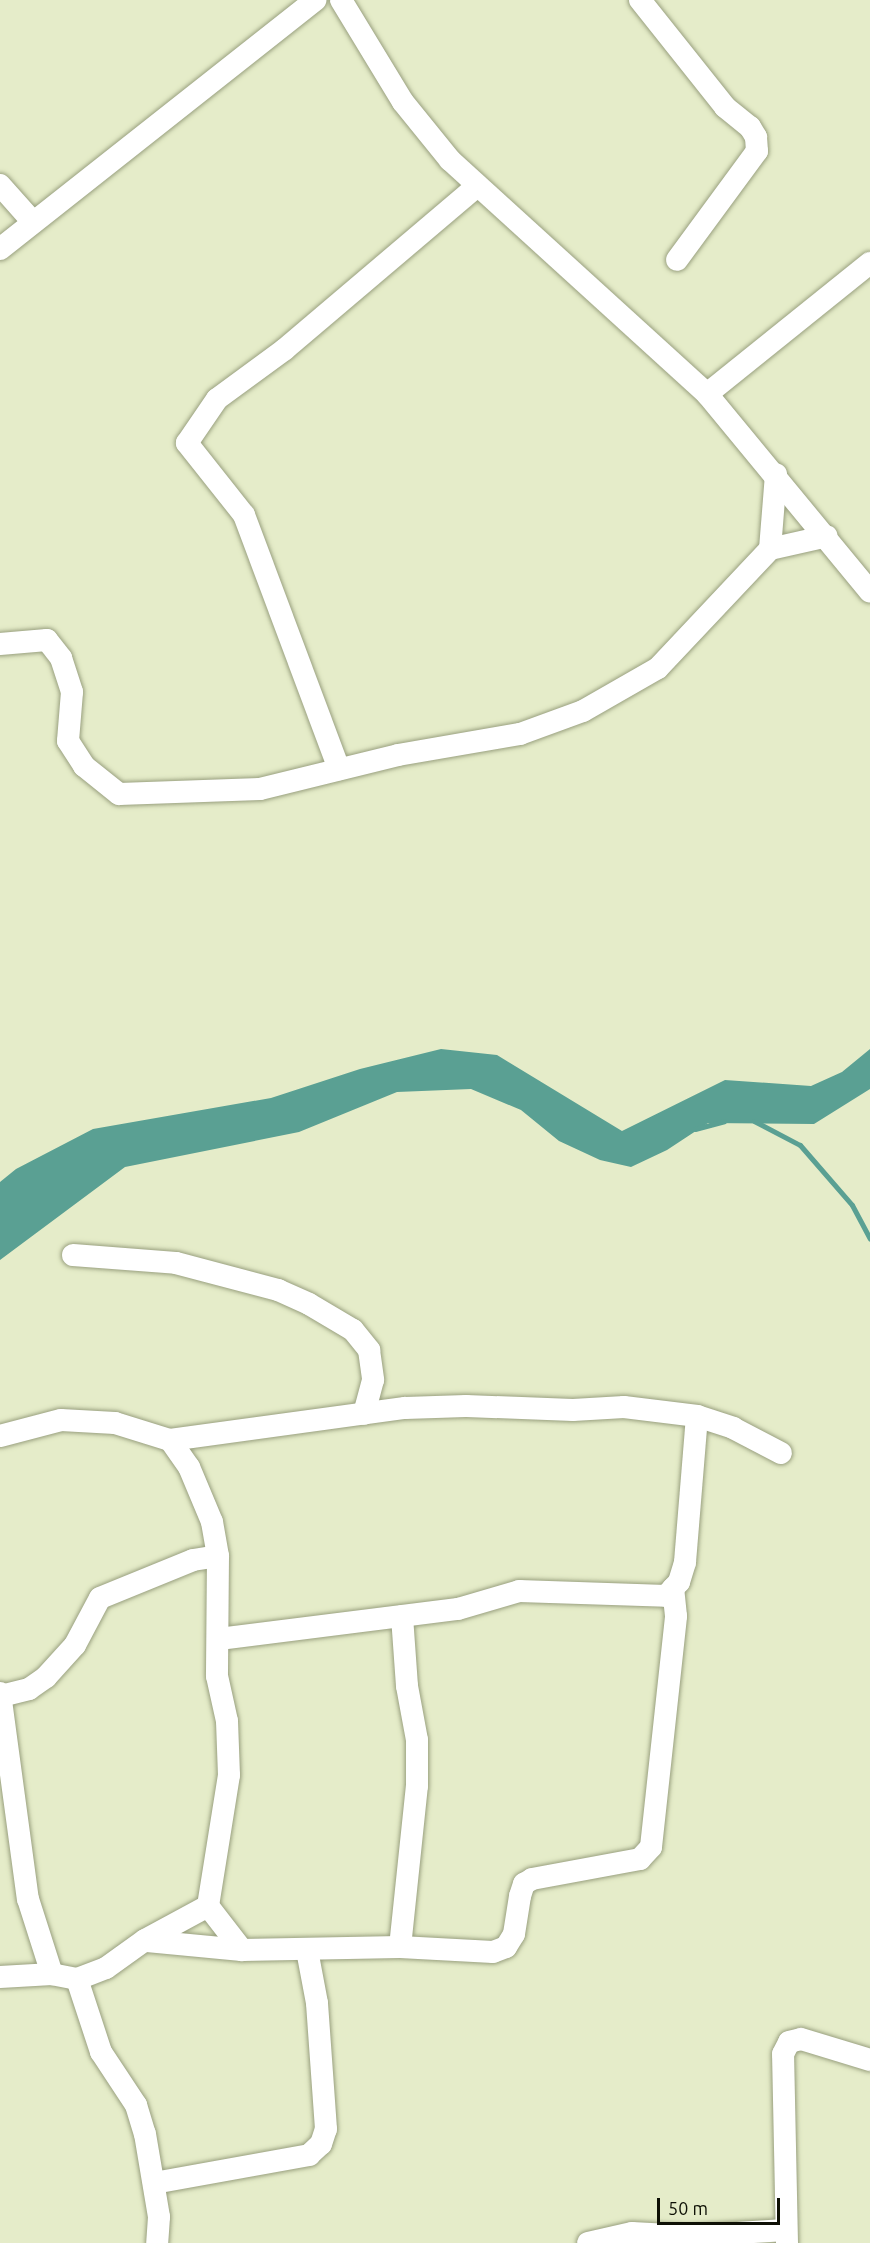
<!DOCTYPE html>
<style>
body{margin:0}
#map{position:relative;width:870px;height:2243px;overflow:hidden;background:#e5ecc9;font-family:Ubuntu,sans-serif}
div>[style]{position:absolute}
.water>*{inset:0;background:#5aa093}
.stream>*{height:5px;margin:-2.5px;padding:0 2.5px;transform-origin:2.5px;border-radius:2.5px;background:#5aa093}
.roads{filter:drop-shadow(0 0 2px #99a07f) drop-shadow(0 0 2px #99a07f)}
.minor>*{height:22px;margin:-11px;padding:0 11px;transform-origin:11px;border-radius:11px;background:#fff}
span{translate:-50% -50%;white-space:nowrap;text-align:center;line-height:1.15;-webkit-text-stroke:6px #e5ecc9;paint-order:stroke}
.scale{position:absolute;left:657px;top:2198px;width:123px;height:27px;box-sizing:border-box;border:3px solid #0e1005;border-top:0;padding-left:8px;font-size:18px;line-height:21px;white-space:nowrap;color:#0e1005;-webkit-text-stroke:4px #e5ecc9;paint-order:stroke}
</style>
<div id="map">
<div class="water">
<i style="clip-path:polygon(441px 1049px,497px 1055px,622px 1131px,725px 1080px,811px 1086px,842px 1072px,870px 1049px,870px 1089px,814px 1124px,708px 1123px,667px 1150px,631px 1167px,600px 1160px,559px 1141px,521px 1110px,471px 1089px,397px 1092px,299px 1132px,125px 1167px,0 1260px,0 1182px,16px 1169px,93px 1129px,271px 1098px,360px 1069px)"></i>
</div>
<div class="stream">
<i style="left:754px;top:1121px;width:52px;rotate:27.6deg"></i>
<i style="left:800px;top:1145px;width:79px;rotate:49.1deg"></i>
<i style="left:852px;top:1205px;width:38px;rotate:62deg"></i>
<i style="left:695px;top:1129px;width:30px;rotate:-15deg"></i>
</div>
<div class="roads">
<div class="minor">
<i style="left:341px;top:0;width:119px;rotate:58.7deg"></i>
<i style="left:403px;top:102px;width:75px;rotate:51deg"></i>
<i style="left:450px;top:160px;width:348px;rotate:42.3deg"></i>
<i style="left:707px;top:394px;width:256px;rotate:50.5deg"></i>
<i style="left:640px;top:0;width:137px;rotate:51.5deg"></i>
<i style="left:725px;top:107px;width:32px;rotate:39deg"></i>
<i style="left:750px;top:127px;width:12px;rotate:59deg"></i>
<i style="left:756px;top:137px;width:14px;rotate:86deg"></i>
<i style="left:757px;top:151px;width:135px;rotate:126.3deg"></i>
<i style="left:0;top:185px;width:50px;rotate:48.3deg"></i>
<i style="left:0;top:249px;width:402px;rotate:-38.3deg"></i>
<i style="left:707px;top:394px;width:209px;rotate:-38.8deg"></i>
<i style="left:770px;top:549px;width:75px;rotate:-85.4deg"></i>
<i style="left:0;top:644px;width:47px;rotate:-4.9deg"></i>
<i style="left:47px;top:640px;width:23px;rotate:52deg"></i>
<i style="left:61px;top:658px;width:36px;rotate:72deg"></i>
<i style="left:72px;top:692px;width:49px;rotate:94.7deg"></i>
<i style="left:68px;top:741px;width:30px;rotate:57deg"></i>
<i style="left:84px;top:766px;width:45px;rotate:38.7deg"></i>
<i style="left:119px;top:794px;width:141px;rotate:-2deg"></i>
<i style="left:260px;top:789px;width:142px;rotate:-13.8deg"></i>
<i style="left:398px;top:755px;width:124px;rotate:-9.8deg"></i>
<i style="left:520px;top:734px;width:67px;rotate:-20.1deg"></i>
<i style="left:583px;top:711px;width:86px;rotate:-29.8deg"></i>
<i style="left:658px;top:668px;width:163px;rotate:-46.7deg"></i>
<i style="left:770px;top:549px;width:58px;rotate:-12.8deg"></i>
<i style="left:339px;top:769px;width:271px;rotate:-110.5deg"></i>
<i style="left:244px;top:515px;width:92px;rotate:-128.4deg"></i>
<i style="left:187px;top:443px;width:53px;rotate:-55.7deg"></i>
<i style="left:217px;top:399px;width:84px;rotate:-36.3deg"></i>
<i style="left:285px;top:349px;width:250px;rotate:-40.3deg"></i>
<i style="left:73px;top:1255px;width:103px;rotate:4.4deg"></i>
<i style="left:176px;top:1263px;width:106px;rotate:14.8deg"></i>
<i style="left:278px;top:1290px;width:34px;rotate:24deg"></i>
<i style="left:309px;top:1304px;width:51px;rotate:30.6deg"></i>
<i style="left:353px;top:1330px;width:26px;rotate:51deg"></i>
<i style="left:369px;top:1350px;width:30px;rotate:82deg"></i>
<i style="left:373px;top:1380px;width:35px;rotate:105deg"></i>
<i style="left:0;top:1436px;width:63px;rotate:-14.7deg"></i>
<i style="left:61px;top:1420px;width:54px;rotate:3.2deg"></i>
<i style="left:115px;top:1423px;width:58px;rotate:17.2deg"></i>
<i style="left:170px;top:1440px;width:33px;rotate:55deg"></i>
<i style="left:189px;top:1467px;width:60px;rotate:67.3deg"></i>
<i style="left:212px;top:1522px;width:35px;rotate:80deg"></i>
<i style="left:218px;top:1556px;width:120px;rotate:90.5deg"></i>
<i style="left:217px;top:1676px;width:46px;rotate:77.5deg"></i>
<i style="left:227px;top:1721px;width:54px;rotate:87.9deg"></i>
<i style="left:229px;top:1775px;width:133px;rotate:99.1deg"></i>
<i style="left:208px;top:1906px;width:72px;rotate:151.6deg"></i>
<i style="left:145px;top:1940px;width:48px;rotate:144.3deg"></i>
<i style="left:106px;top:1968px;width:31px;rotate:159deg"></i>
<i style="left:77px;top:1979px;width:25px;rotate:-169deg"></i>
<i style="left:52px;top:1974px;width:52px;rotate:176.7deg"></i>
<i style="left:170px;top:1440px;width:237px;rotate:-7.8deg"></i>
<i style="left:405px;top:1408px;width:61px;rotate:-1.9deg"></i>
<i style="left:466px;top:1406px;width:107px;rotate:2.1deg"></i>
<i style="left:573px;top:1410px;width:51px;rotate:-3.4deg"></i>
<i style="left:624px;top:1407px;width:74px;rotate:7deg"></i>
<i style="left:697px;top:1416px;width:38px;rotate:18deg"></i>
<i style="left:733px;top:1428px;width:54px;rotate:27.5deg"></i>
<i style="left:219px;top:1639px;width:241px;rotate:-7.2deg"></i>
<i style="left:458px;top:1609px;width:64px;rotate:-16.4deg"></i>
<i style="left:519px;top:1591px;width:147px;rotate:1.9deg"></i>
<i style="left:666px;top:1596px;width:19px;rotate:-47deg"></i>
<i style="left:679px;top:1582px;width:21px;rotate:-73deg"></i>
<i style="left:685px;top:1562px;width:146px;rotate:-85.3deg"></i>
<i style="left:0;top:1693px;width:208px;rotate:82.3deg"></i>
<i style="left:28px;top:1899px;width:79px;rotate:72.3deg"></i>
<i style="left:1px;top:1696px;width:29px;rotate:-14deg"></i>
<i style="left:29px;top:1689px;width:21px;rotate:-35deg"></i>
<i style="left:46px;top:1677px;width:43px;rotate:-47.8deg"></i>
<i style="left:75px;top:1645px;width:53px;rotate:-62deg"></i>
<i style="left:100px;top:1598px;width:100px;rotate:-22.2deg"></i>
<i style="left:193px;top:1560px;width:25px;rotate:-9deg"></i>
<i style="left:208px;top:1906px;width:56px;rotate:52.3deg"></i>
<i style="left:147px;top:1941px;width:95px;rotate:5.4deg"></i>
<i style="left:242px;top:1950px;width:158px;rotate:-1.1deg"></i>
<i style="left:400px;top:1947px;width:93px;rotate:3.1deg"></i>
<i style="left:493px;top:1952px;width:14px;rotate:-21deg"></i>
<i style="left:506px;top:1947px;width:15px;rotate:-58deg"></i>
<i style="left:514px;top:1934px;width:38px;rotate:-81deg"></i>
<i style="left:520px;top:1896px;width:13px;rotate:-72deg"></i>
<i style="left:524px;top:1884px;width:9px;rotate:-32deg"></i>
<i style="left:532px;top:1879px;width:110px;rotate:-10.5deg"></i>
<i style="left:640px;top:1859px;width:16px;rotate:-47deg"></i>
<i style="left:651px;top:1847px;width:232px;rotate:-83.8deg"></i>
<i style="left:676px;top:1616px;width:28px;rotate:-96deg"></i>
<i style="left:400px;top:1947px;width:162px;rotate:-84deg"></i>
<i style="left:417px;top:1786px;width:46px;rotate:-90deg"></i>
<i style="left:417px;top:1740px;width:55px;rotate:-100.5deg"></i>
<i style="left:407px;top:1686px;width:70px;rotate:-94.1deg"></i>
<i style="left:77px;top:1979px;width:77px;rotate:71.8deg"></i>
<i style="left:101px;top:2052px;width:64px;rotate:56.6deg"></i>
<i style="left:136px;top:2105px;width:30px;rotate:73deg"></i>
<i style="left:145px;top:2134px;width:84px;rotate:80.4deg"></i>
<i style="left:159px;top:2217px;width:26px;rotate:94deg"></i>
<i style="left:154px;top:2183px;width:158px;rotate:-10.2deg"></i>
<i style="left:309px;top:2155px;width:16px;rotate:-43deg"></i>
<i style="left:321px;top:2144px;width:16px;rotate:-72deg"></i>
<i style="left:326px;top:2129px;width:126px;rotate:-94.1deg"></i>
<i style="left:317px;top:2003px;width:54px;rotate:-100.7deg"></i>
<i style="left:588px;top:2243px;width:45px;rotate:-12.8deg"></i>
<i style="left:632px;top:2233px;width:56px;rotate:3.1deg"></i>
<i style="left:689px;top:2243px;width:7px;rotate:-98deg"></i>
<i style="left:688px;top:2236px;width:98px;rotate:-3.5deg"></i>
<i style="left:787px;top:2243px;width:189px;rotate:-91.2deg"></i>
<i style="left:783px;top:2054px;width:13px;rotate:-63deg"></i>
<i style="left:789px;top:2042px;width:12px;rotate:-14deg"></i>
<i style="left:801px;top:2039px;width:72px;rotate:16.9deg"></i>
</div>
</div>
<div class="scale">50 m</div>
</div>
